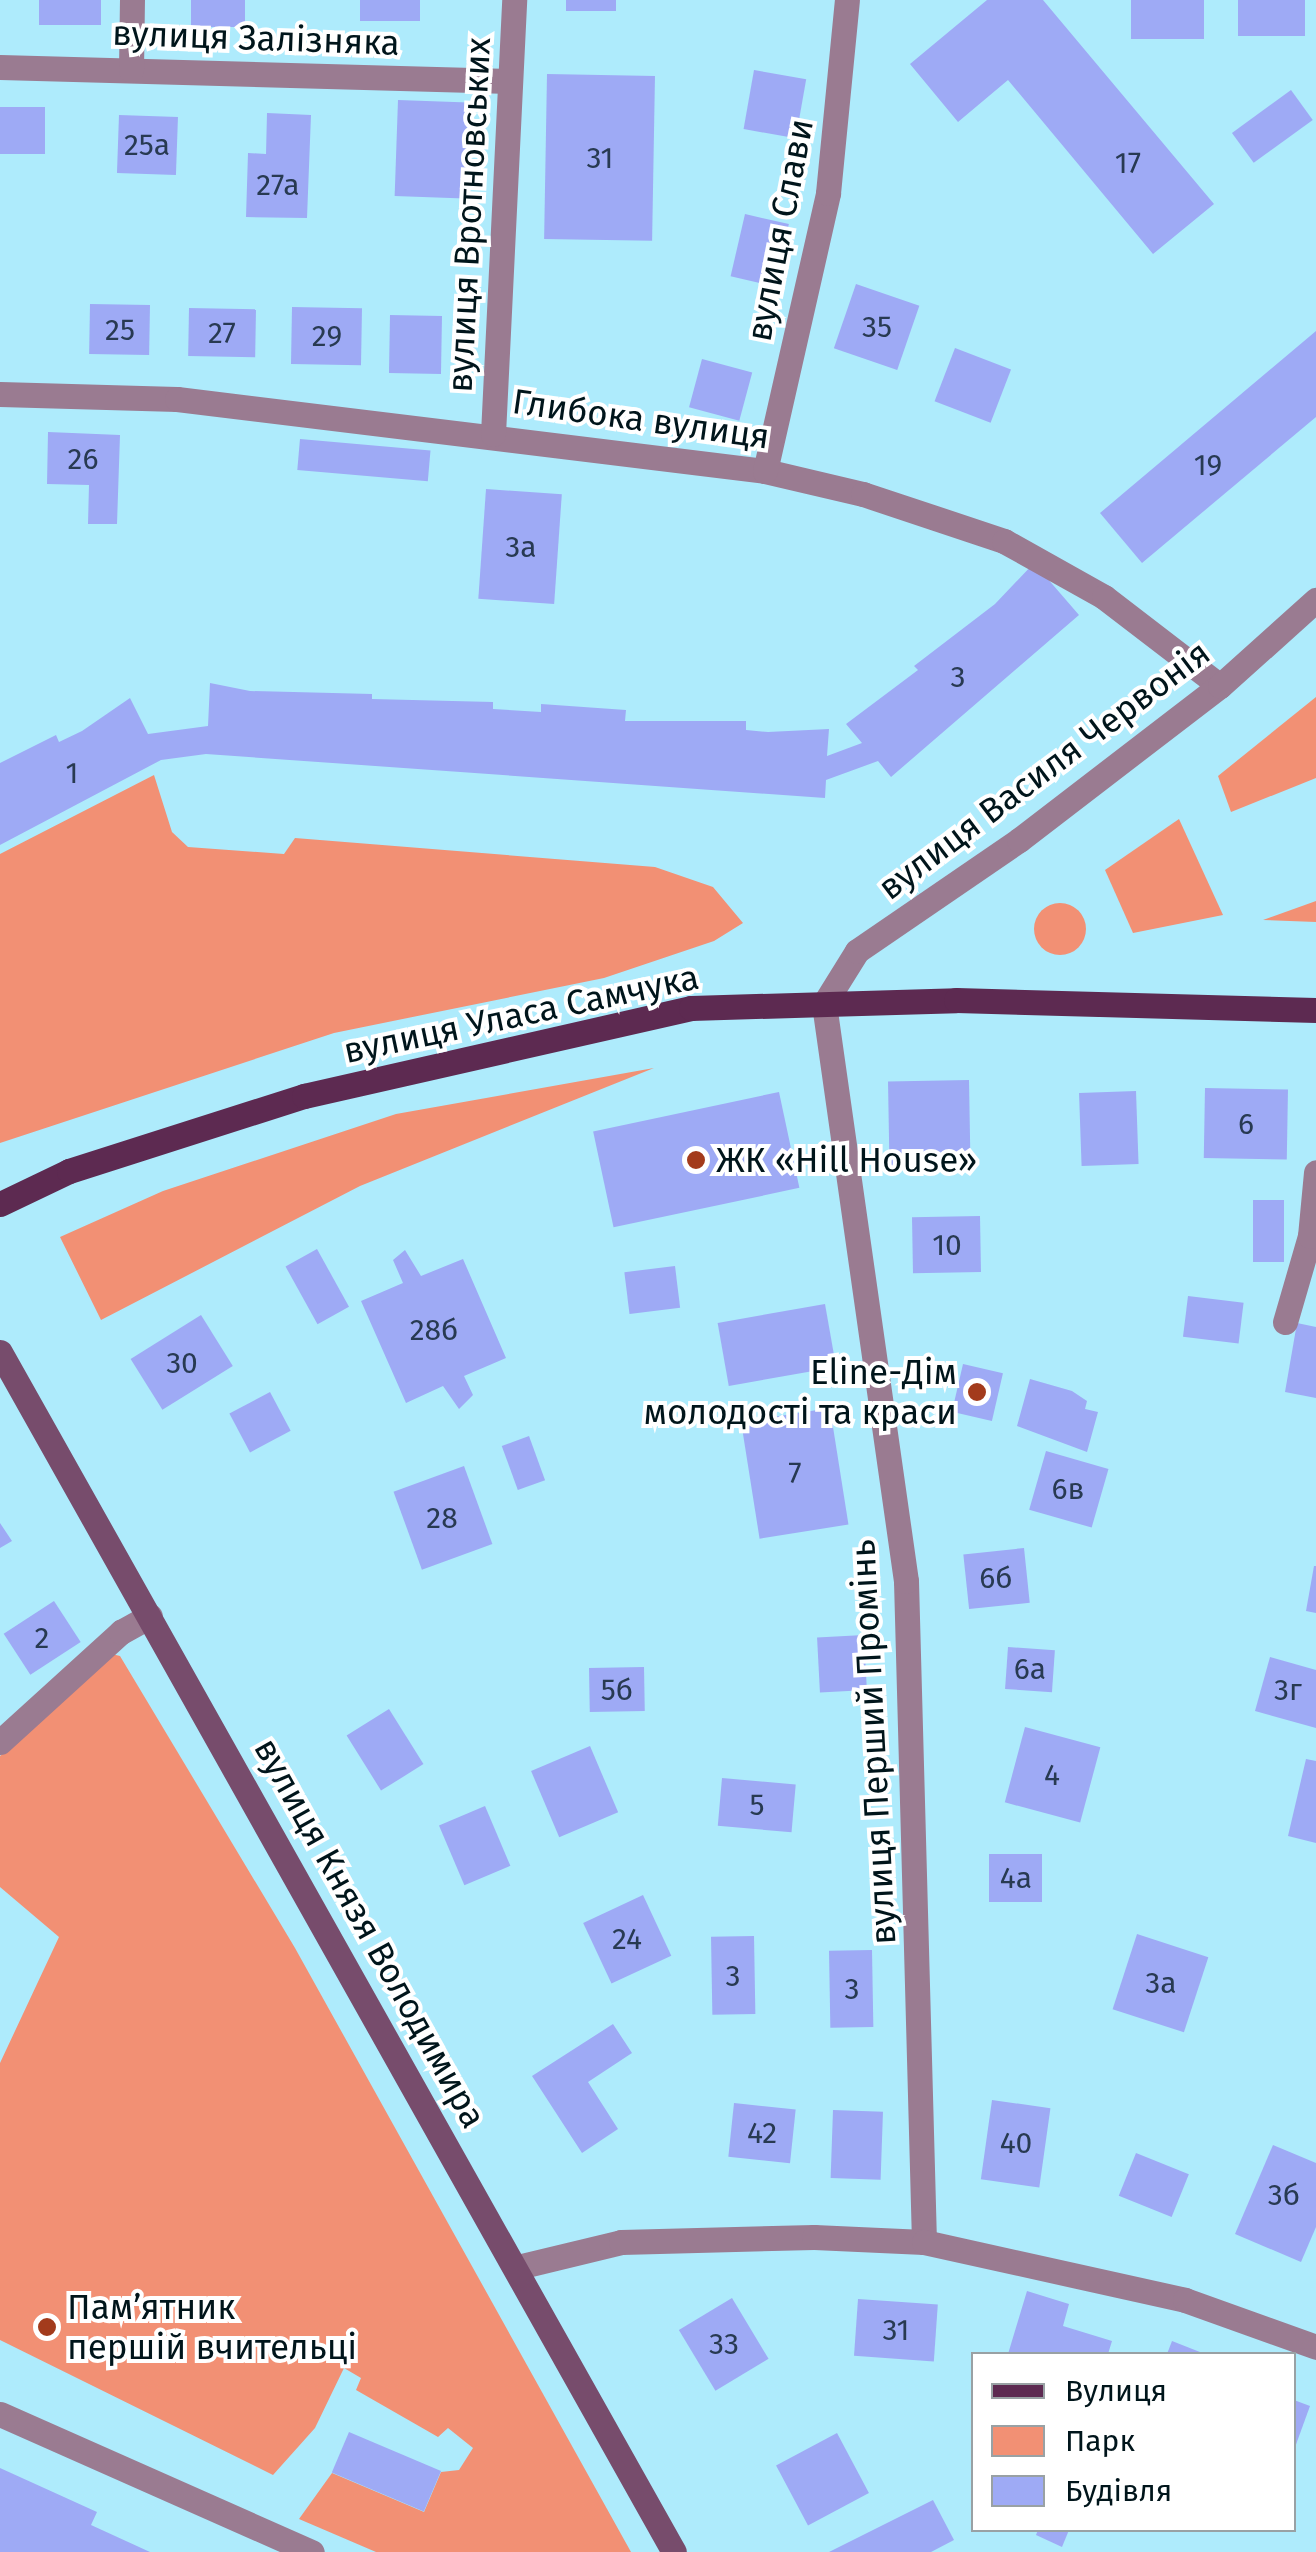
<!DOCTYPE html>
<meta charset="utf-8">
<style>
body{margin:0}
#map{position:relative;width:1316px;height:2552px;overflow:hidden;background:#aeebfc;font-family:"Fira Sans",sans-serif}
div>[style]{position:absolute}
.green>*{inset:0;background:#f29074}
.round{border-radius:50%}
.building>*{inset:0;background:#9eaaf5;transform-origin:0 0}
.street>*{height:25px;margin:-12.5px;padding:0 12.5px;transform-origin:12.5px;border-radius:12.5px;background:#9a7b91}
.secondary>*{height:25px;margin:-12.5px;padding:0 12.5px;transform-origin:12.5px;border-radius:12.5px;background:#774c6c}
.primary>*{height:25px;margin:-12.5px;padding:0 12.5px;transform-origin:12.5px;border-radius:12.5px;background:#5d2a51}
.dots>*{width:28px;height:28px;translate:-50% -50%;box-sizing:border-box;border:5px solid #fff;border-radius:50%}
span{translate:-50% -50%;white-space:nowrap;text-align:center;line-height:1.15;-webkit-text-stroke:8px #fff;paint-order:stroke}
.number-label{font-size:30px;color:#283a52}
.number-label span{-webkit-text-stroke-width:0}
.street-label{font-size:35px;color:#00151b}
.poi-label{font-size:35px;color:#00151b}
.left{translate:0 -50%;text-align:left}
.right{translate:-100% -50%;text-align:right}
.legend{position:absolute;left:971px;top:2352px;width:325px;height:180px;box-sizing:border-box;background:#fff;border:2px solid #99a1a4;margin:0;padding:12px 18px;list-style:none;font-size:30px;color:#00151b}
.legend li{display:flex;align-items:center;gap:20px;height:50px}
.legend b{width:50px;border:2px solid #99a1a4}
</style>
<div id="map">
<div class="green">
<i style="clip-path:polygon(1316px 697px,1316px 778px,1231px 812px,1218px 776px)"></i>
<i style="clip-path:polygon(154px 775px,172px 832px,188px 847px,284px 854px,295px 838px,655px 867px,713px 887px,743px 923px,714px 941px,604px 978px,334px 1033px,0 1143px,0 854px)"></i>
<i style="clip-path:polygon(1179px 819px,1223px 915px,1133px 933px,1105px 870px)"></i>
<i style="clip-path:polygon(1316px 901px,1316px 922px,1263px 920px)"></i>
<i class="round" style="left:1034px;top:903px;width:52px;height:52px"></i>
<i style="clip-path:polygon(654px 1068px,360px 1186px,101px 1320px,60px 1237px,163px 1191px,396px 1114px)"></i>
<i style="clip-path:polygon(108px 1653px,120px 1656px,295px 1948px,631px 2552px,376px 2552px,299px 2519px,332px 2473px,424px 2512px,441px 2472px,459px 2470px,473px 2448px,448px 2428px,438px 2437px,356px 2390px,361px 2378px,344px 2368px,315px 2428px,273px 2475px,0 2340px,0 2063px,59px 1937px,0 1887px,0 1756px)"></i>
</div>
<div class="building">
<i style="left:39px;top:0;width:62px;height:25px"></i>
<i style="left:191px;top:0;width:54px;height:27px"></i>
<i style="left:360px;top:0;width:60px;height:21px"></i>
<i style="left:566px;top:0;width:50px;height:11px"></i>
<i style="clip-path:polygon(987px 0,1043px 0,1214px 204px,1153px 254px,1008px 80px,958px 122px,910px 64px)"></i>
<i style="left:1131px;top:0;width:73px;height:39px"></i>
<i style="left:1238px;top:0;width:67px;height:36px"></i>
<i style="left:754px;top:70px;width:53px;height:60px;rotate:10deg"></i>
<i style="left:547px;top:74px;width:108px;height:165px;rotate:1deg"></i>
<i style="left:1291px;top:90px;width:37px;height:73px;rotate:54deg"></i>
<i style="left:398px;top:100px;width:70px;height:96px;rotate:2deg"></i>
<i style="left:0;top:107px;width:45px;height:47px"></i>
<i style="clip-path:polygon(267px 113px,311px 115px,307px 218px,246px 217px,248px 153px,266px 154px)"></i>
<i style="left:119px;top:115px;width:59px;height:58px;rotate:2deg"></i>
<i style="left:745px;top:214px;width:45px;height:64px;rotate:13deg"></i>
<i style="left:856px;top:284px;width:67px;height:68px;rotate:19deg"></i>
<i style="left:90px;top:304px;width:60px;height:50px;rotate:1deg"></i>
<i style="left:292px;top:307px;width:70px;height:57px;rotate:1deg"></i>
<i style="left:189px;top:308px;width:67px;height:48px;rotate:1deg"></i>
<i style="left:390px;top:315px;width:52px;height:58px;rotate:1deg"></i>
<i style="clip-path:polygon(1316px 331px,1316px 417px,1142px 563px,1100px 513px)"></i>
<i style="left:955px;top:348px;width:60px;height:57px;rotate:21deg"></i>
<i style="left:702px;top:359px;width:52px;height:50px;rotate:15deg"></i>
<i style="clip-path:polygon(48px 432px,120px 435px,117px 524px,88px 524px,89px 485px,47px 484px)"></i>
<i style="left:300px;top:439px;width:131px;height:31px;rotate:5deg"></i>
<i style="left:486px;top:489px;width:76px;height:110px;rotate:4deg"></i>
<i style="clip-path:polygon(1034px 563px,1079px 615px,891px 777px,878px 761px,826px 780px,825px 798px,206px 754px,161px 760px,0 845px,0 763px,56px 735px,59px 742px,82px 731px,130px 698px,148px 734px,208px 726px,210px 683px,250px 691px,372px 694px,372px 699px,493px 702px,493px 709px,541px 712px,541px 704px,626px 710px,625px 721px,746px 721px,746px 730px,768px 732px,829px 729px,827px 756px,862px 743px,846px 724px,918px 670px,914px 666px,995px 604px)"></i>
<i style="left:969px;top:1080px;width:88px;height:81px;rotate:89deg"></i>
<i style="left:1205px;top:1088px;width:83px;height:70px;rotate:1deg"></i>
<i style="left:1136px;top:1091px;width:73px;height:57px;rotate:88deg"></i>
<i style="left:779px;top:1092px;width:98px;height:190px;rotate:78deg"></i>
<i style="left:1253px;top:1200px;width:31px;height:62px"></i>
<i style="left:980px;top:1216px;width:56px;height:68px;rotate:89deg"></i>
<i style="left:317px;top:1249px;width:66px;height:36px;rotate:61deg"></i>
<i style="clip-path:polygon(405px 1250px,421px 1276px,463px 1259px,506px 1358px,464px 1376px,473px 1395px,459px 1409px,443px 1386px,406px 1403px,361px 1301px,403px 1283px,393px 1260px)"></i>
<i style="left:675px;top:1266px;width:42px;height:51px;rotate:83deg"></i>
<i style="left:1188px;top:1296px;width:56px;height:41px;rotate:7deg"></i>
<i style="left:825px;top:1304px;width:64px;height:109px;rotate:80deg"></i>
<i style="left:201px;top:1315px;width:60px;height:83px;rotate:58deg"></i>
<i style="clip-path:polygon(1297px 1323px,1316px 1327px,1316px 1398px,1285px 1392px)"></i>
<i style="left:963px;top:1364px;width:41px;height:49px;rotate:13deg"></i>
<i style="clip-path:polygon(1030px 1379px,1072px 1391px,1087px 1401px,1085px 1409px,1098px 1412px,1087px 1452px,1017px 1426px)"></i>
<i style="left:270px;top:1392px;width:44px;height:46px;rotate:62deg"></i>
<i style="left:830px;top:1408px;width:118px;height:90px;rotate:81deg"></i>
<i style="left:529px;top:1436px;width:47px;height:29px;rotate:70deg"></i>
<i style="left:1046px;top:1451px;width:65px;height:61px;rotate:16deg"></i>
<i style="left:464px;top:1466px;width:83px;height:75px;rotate:70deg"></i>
<i style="clip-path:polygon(0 1523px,12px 1541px,0 1548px)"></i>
<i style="left:1024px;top:1548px;width:55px;height:61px;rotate:84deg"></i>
<i style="clip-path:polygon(1314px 1566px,1316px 1566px,1316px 1613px,1306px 1611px)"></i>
<i style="left:54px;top:1601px;width:49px;height:60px;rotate:57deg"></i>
<i style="left:864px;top:1635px;width:55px;height:47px;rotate:87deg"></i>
<i style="left:1008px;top:1647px;width:47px;height:42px;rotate:4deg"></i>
<i style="clip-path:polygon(1270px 1657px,1316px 1670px,1316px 1728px,1255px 1711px)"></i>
<i style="left:644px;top:1667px;width:44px;height:55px;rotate:89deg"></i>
<i style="left:389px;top:1709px;width:65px;height:50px;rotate:58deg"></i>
<i style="left:1025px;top:1727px;width:78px;height:78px;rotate:15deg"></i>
<i style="left:590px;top:1746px;width:72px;height:64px;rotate:67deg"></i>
<i style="clip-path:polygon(1306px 1759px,1316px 1761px,1316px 1843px,1288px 1836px)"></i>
<i style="left:722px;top:1778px;width:74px;height:48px;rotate:5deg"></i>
<i style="left:485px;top:1806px;width:65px;height:50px;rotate:67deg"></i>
<i style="left:989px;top:1854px;width:53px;height:48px"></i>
<i style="left:643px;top:1895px;width:67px;height:66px;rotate:65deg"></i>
<i style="left:1137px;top:1934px;width:75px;height:79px;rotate:18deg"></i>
<i style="left:754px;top:1936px;width:78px;height:43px;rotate:89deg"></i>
<i style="left:872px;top:1950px;width:77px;height:43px;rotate:89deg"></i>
<i style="clip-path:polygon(613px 2024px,632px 2053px,588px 2082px,618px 2129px,582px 2153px,532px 2076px)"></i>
<i style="left:992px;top:2100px;width:59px;height:80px;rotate:8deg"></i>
<i style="left:734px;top:2103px;width:62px;height:54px;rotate:6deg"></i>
<i style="left:833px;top:2110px;width:50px;height:68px;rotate:2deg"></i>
<i style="clip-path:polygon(1273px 2145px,1316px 2163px,1316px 2227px,1301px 2262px,1235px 2234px)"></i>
<i style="left:1136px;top:2153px;width:57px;height:46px;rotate:22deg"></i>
<i style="clip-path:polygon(1027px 2291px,1069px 2304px,1063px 2326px,1112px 2341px,1108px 2354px,1008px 2354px)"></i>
<i style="left:732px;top:2298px;width:71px;height:62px;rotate:59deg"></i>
<i style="left:858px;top:2299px;width:80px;height:57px;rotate:4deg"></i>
<i style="clip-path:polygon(1172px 2341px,1205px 2354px,1167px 2354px)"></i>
<i style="clip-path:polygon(1294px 2400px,1310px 2406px,1294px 2450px)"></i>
<i style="left:349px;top:2432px;width:100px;height:44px;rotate:23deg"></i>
<i style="left:837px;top:2433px;width:68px;height:69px;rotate:62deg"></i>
<i style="clip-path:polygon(0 2468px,97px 2512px,91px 2525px,150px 2552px,0 2552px)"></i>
<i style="clip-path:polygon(933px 2500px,954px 2540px,931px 2552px,829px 2552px)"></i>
<i style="clip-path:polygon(1038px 2530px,1069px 2530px,1062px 2547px,1036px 2535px)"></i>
</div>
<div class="street">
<i style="left:0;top:67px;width:510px;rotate:1.57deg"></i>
<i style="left:131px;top:70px;width:70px;rotate:-89.2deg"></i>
<i style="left:0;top:394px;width:177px;rotate:1.6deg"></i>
<i style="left:177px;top:399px;width:592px;rotate:6.98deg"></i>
<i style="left:765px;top:471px;width:101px;rotate:13.2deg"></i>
<i style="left:863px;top:494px;width:149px;rotate:18.4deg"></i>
<i style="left:1004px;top:541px;width:115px;rotate:29.2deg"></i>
<i style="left:1104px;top:597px;width:146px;rotate:37.5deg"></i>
<i style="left:493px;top:434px;width:435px;rotate:-87.2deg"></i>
<i style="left:765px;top:471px;width:285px;rotate:-77.2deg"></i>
<i style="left:828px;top:193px;width:194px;rotate:-84.4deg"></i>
<i style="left:1285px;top:1322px;width:90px;rotate:-73.8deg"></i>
<i style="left:1310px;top:1236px;width:64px;rotate:-84.6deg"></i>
<i style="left:0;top:1742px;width:164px;rotate:-42.3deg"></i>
<i style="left:121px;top:1632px;width:33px;rotate:-29deg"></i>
<i style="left:924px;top:2242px;width:661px;rotate:-91.56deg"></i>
<i style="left:906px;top:1581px;width:583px;rotate:-98.09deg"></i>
<i style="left:824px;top:1004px;width:62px;rotate:-58.1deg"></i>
<i style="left:857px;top:951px;width:196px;rotate:-34.4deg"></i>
<i style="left:1019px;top:840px;width:253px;rotate:-37.5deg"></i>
<i style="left:1220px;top:686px;width:129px;rotate:-41.9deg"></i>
<i style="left:518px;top:2267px;width:106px;rotate:-13.6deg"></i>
<i style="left:621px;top:2242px;width:193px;rotate:-1.5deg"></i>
<i style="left:814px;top:2237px;width:110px;rotate:2.6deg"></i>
<i style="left:924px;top:2242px;width:267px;rotate:12.5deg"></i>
<i style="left:1185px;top:2300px;width:139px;rotate:19.7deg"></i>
<i style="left:0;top:2414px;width:341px;rotate:23.9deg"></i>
</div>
<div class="secondary">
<i style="left:0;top:1352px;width:1376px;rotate:60.68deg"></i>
</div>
<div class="primary">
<i style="left:0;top:1204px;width:76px;rotate:-25.6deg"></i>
<i style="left:69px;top:1171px;width:247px;rotate:-17.7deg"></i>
<i style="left:304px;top:1096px;width:397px;rotate:-12.8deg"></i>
<i style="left:691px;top:1008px;width:265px;rotate:-1.7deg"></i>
<i style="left:956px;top:1000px;width:360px;rotate:1.6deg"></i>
</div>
<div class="dots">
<i style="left:696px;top:1160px;background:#a33b1c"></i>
<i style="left:977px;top:1392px;background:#a33b1c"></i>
<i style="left:47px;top:2327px;background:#a33b1c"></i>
</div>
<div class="number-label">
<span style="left:147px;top:145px">25а</span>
<span style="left:600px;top:158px">31</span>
<span style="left:1128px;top:163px">17</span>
<span style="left:278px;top:185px">27а</span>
<span style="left:877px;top:327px">35</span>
<span style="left:120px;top:330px">25</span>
<span style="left:222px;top:333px">27</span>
<span style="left:327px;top:336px">29</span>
<span style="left:83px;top:459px">26</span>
<span style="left:1208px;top:465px">19</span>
<span style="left:521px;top:547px">3а</span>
<span style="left:958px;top:677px">3</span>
<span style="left:72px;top:773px">1</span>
<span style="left:1246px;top:1124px">6</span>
<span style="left:947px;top:1245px">10</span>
<span style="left:434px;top:1330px">28б</span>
<span style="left:182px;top:1363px">30</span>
<span style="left:795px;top:1473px">7</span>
<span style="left:1068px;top:1489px">6в</span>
<span style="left:442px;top:1518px">28</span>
<span style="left:996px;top:1578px">6б</span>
<span style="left:42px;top:1638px">2</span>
<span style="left:1030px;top:1669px">6а</span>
<span style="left:617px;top:1690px">5б</span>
<span style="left:1288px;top:1690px">3г</span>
<span style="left:1052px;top:1775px">4</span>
<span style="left:757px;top:1805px">5</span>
<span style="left:1016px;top:1878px">4а</span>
<span style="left:627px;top:1939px">24</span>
<span style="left:733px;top:1976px">3</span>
<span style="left:1161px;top:1983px">3а</span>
<span style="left:852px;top:1989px">3</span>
<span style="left:762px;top:2133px">42</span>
<span style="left:1016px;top:2143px">40</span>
<span style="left:1284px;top:2195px">3б</span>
<span style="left:896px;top:2330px">31</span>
<span style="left:724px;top:2344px">33</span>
</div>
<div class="street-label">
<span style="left:256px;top:38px;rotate:2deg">вулиця Залізняка</span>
<span style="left:469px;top:215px;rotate:-87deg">вулиця Вротновських</span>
<span style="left:780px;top:230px;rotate:-79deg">вулиця Слави</span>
<span style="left:641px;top:419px;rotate:8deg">Глибока вулиця</span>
<span style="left:1044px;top:770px;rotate:-37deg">вулиця Василя Червонія</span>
<span style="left:521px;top:1014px;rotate:-12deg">вулиця Уласа Самчука</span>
<span style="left:873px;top:1742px;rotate:-93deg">вулиця Перший Промінь</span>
<span style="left:370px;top:1933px;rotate:61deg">вулиця Князя Володимира</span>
</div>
<div class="poi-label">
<span class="left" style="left:716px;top:1160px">ЖК «Hill House»</span>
<span class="right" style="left:957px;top:1392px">Eline-Дім<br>молодості та краси</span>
<span class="left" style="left:67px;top:2327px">Пам’ятник<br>першій вчительці</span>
</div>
<ul class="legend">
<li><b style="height:12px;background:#5d2a51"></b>Вулиця</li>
<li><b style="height:28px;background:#f29074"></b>Парк</li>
<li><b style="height:28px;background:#9eaaf5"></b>Будівля</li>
</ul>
</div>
